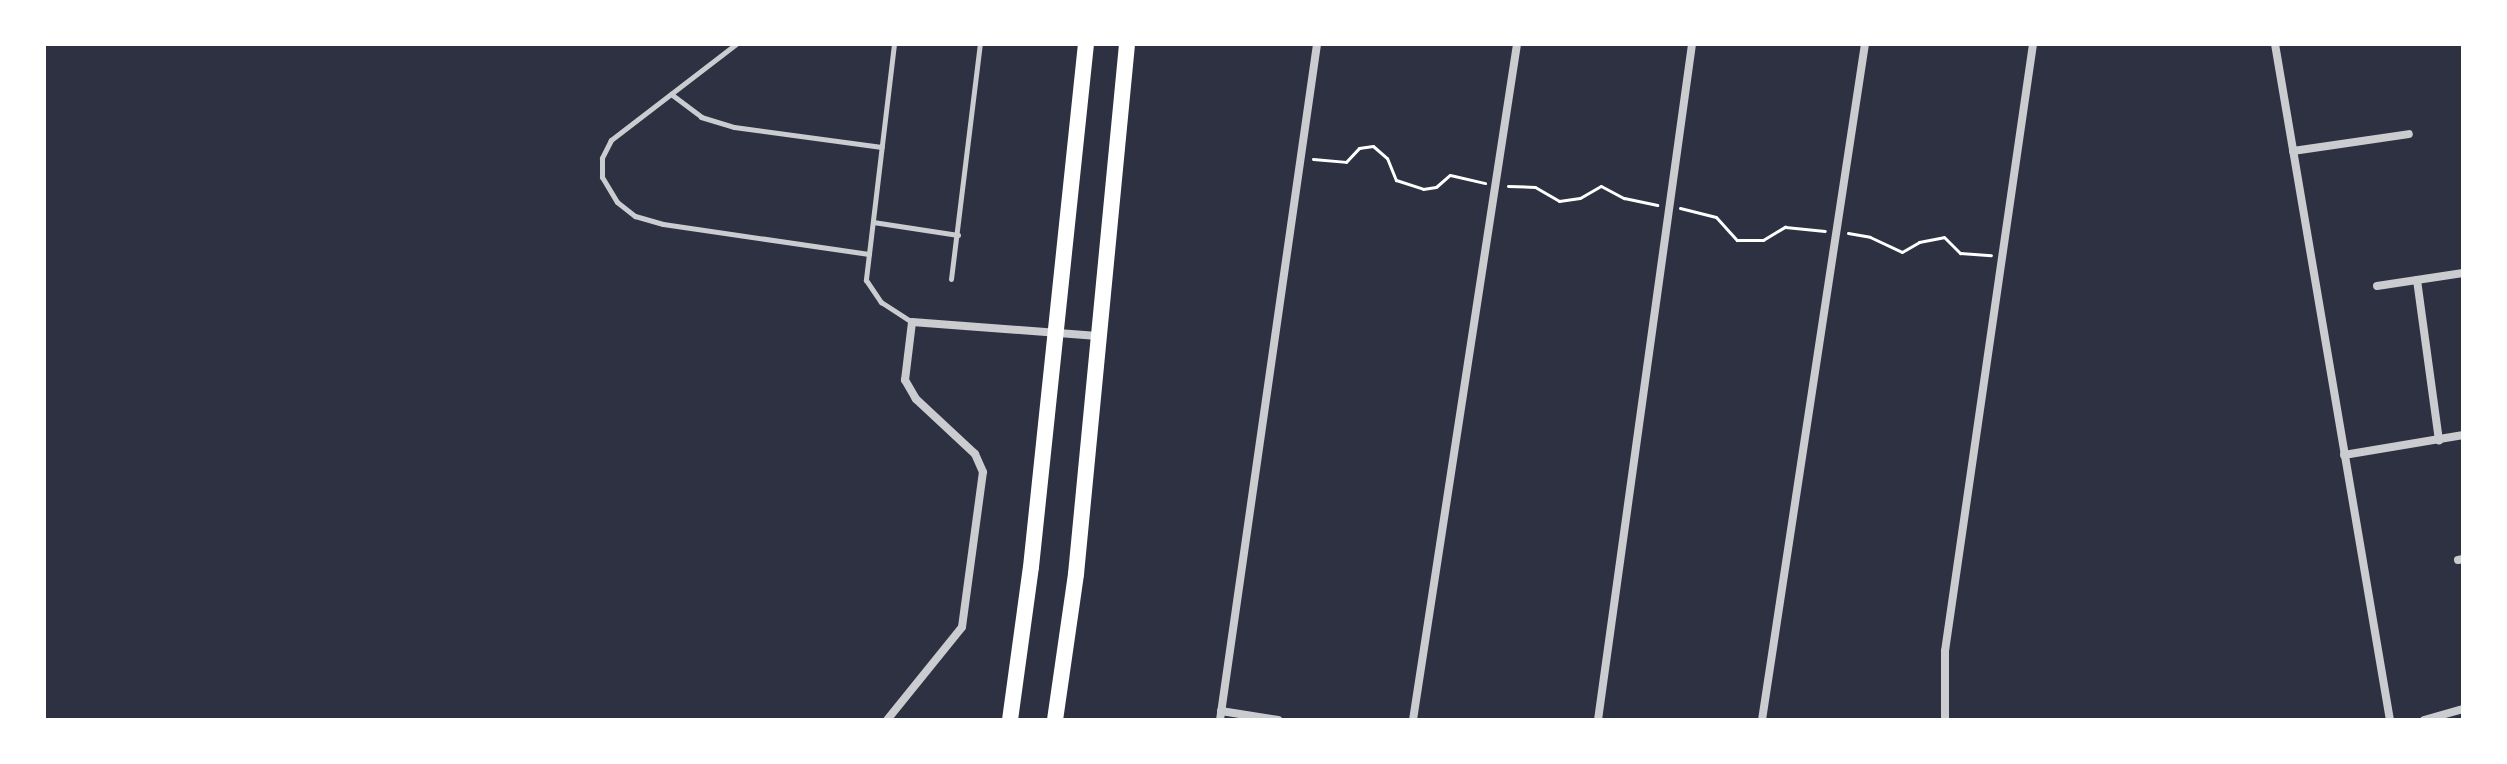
<!DOCTYPE html>
<style>
body{margin:0}
#map{position:relative;width:2507px;height:764px;overflow:hidden;background:#2d3142;font-family:"PT Sans Narrow",sans-serif}
div>[style]{position:absolute}
.path>*{height:3px;margin:-1.5px;padding:0 1.5px;transform-origin:1.5px;border-radius:1.5px;background:#fff}
.service>*{height:5px;margin:-2.5px;padding:0 2.5px;transform-origin:2.5px;border-radius:2.5px;background:#caccd0}
.minor>*{height:8px;margin:-4px;padding:0 4px;transform-origin:4px;border-radius:4px;background:#caccd0}
.secondary>*{height:16px;margin:-8px;padding:0 8px;transform-origin:8px;border-radius:8px;background:#fff}
span{translate:-50% -50%;white-space:nowrap;text-align:center;line-height:1.15;-webkit-text-stroke:8px #fff;paint-order:stroke}
.frame{position:absolute;inset:0;border:46px solid #fff;pointer-events:none}
</style>
<div id="map">
<div class="path">
<i style="left:1313px;top:159px;width:33px;rotate:5deg"></i>
<i style="left:1346px;top:162px;width:19px;rotate:-47deg"></i>
<i style="left:1359px;top:148px;width:14px;rotate:-8deg"></i>
<i style="left:1373px;top:146px;width:18px;rotate:41deg"></i>
<i style="left:1387px;top:158px;width:24px;rotate:68deg"></i>
<i style="left:1396px;top:180px;width:28px;rotate:18deg"></i>
<i style="left:1423px;top:189px;width:13px;rotate:-9deg"></i>
<i style="left:1436px;top:187px;width:18px;rotate:-41deg"></i>
<i style="left:1450px;top:175px;width:36px;rotate:13deg"></i>
<i style="left:1508px;top:186px;width:27px;rotate:2deg"></i>
<i style="left:1535px;top:187px;width:28px;rotate:30deg"></i>
<i style="left:1559px;top:201px;width:21px;rotate:-8deg"></i>
<i style="left:1580px;top:198px;width:24px;rotate:-30deg"></i>
<i style="left:1601px;top:186px;width:26px;rotate:28deg"></i>
<i style="left:1624px;top:198px;width:34px;rotate:12deg"></i>
<i style="left:1680px;top:208px;width:37px;rotate:14deg"></i>
<i style="left:1716px;top:217px;width:31px;rotate:48deg"></i>
<i style="left:1737px;top:240px;width:26px"></i>
<i style="left:1763px;top:240px;width:26px;rotate:-31deg"></i>
<i style="left:1785px;top:227px;width:40px;rotate:5.7deg"></i>
<i style="left:1848px;top:233px;width:22px;rotate:10deg"></i>
<i style="left:1870px;top:237px;width:35px;rotate:25deg"></i>
<i style="left:1902px;top:252px;width:20px;rotate:-30deg"></i>
<i style="left:1919px;top:242px;width:25px;rotate:-11deg"></i>
<i style="left:1944px;top:237px;width:23px;rotate:45deg"></i>
<i style="left:1960px;top:253px;width:31px;rotate:4deg"></i>
</div>
<div class="service">
<i style="left:736px;top:44px;width:158px;rotate:142.5deg"></i>
<i style="left:611px;top:140px;width:20px;rotate:117deg"></i>
<i style="left:602px;top:158px;width:19px;rotate:90deg"></i>
<i style="left:602px;top:177px;width:29px;rotate:59deg"></i>
<i style="left:617px;top:202px;width:23px;rotate:38deg"></i>
<i style="left:635px;top:216px;width:29px;rotate:16deg"></i>
<i style="left:663px;top:224px;width:208px;rotate:8.3deg"></i>
<i style="left:894px;top:44px;width:238px;rotate:96.8deg"></i>
<i style="left:866px;top:280px;width:27px;rotate:56deg"></i>
<i style="left:881px;top:302px;width:37px;rotate:33deg"></i>
<i style="left:671px;top:94px;width:38px;rotate:37deg"></i>
<i style="left:701px;top:117px;width:34px;rotate:17deg"></i>
<i style="left:734px;top:127px;width:149px;rotate:7.7deg"></i>
<i style="left:873px;top:222px;width:86px;rotate:8.7deg"></i>
<i style="left:951px;top:279px;width:237px;rotate:-83deg"></i>
</div>
<div class="minor">
<i style="left:2275px;top:44px;width:686px;rotate:80.35deg"></i>
<i style="left:2293px;top:151px;width:117px;rotate:-8.3deg"></i>
<i style="left:2417px;top:280px;width:162px;rotate:82.2deg"></i>
<i style="left:2377px;top:286px;width:87px;rotate:-8.6deg"></i>
<i style="left:2344px;top:455px;width:121px;rotate:-9.5deg"></i>
<i style="left:2458px;top:560px;width:5px;rotate:-11deg"></i>
<i style="left:1221px;top:711px;width:58px;rotate:9deg"></i>
<i style="left:887px;top:720px;width:119px;rotate:-51.1deg"></i>
<i style="left:962px;top:627px;width:156px;rotate:-82.3deg"></i>
<i style="left:983px;top:472px;width:20px;rotate:-114deg"></i>
<i style="left:975px;top:454px;width:81px;rotate:-137deg"></i>
<i style="left:916px;top:399px;width:22px;rotate:-120deg"></i>
<i style="left:905px;top:380px;width:58px;rotate:-83.1deg"></i>
<i style="left:912px;top:322px;width:186px;rotate:4.3deg"></i>
<i style="left:1220px;top:720px;width:683px;rotate:-81.83deg"></i>
<i style="left:1413px;top:720px;width:684px;rotate:-81.25deg"></i>
<i style="left:1598px;top:720px;width:683px;rotate:-82.08deg"></i>
<i style="left:1762px;top:720px;width:684px;rotate:-81.34deg"></i>
<i style="left:1945px;top:720px;width:69px;rotate:-90deg"></i>
<i style="left:1945px;top:651px;width:613px;rotate:-81.75deg"></i>
<i style="left:2424px;top:720px;width:41px;rotate:-15.8deg"></i>
</div>
<div class="secondary">
<i style="left:1010px;top:720px;width:154px;rotate:-82.2deg"></i>
<i style="left:1031px;top:567px;width:526px;rotate:-84deg"></i>
<i style="left:1055px;top:720px;width:148px;rotate:-81.8deg"></i>
<i style="left:1076px;top:574px;width:532px;rotate:-84.5deg"></i>
</div>
<div class="frame"></div>
</div>
